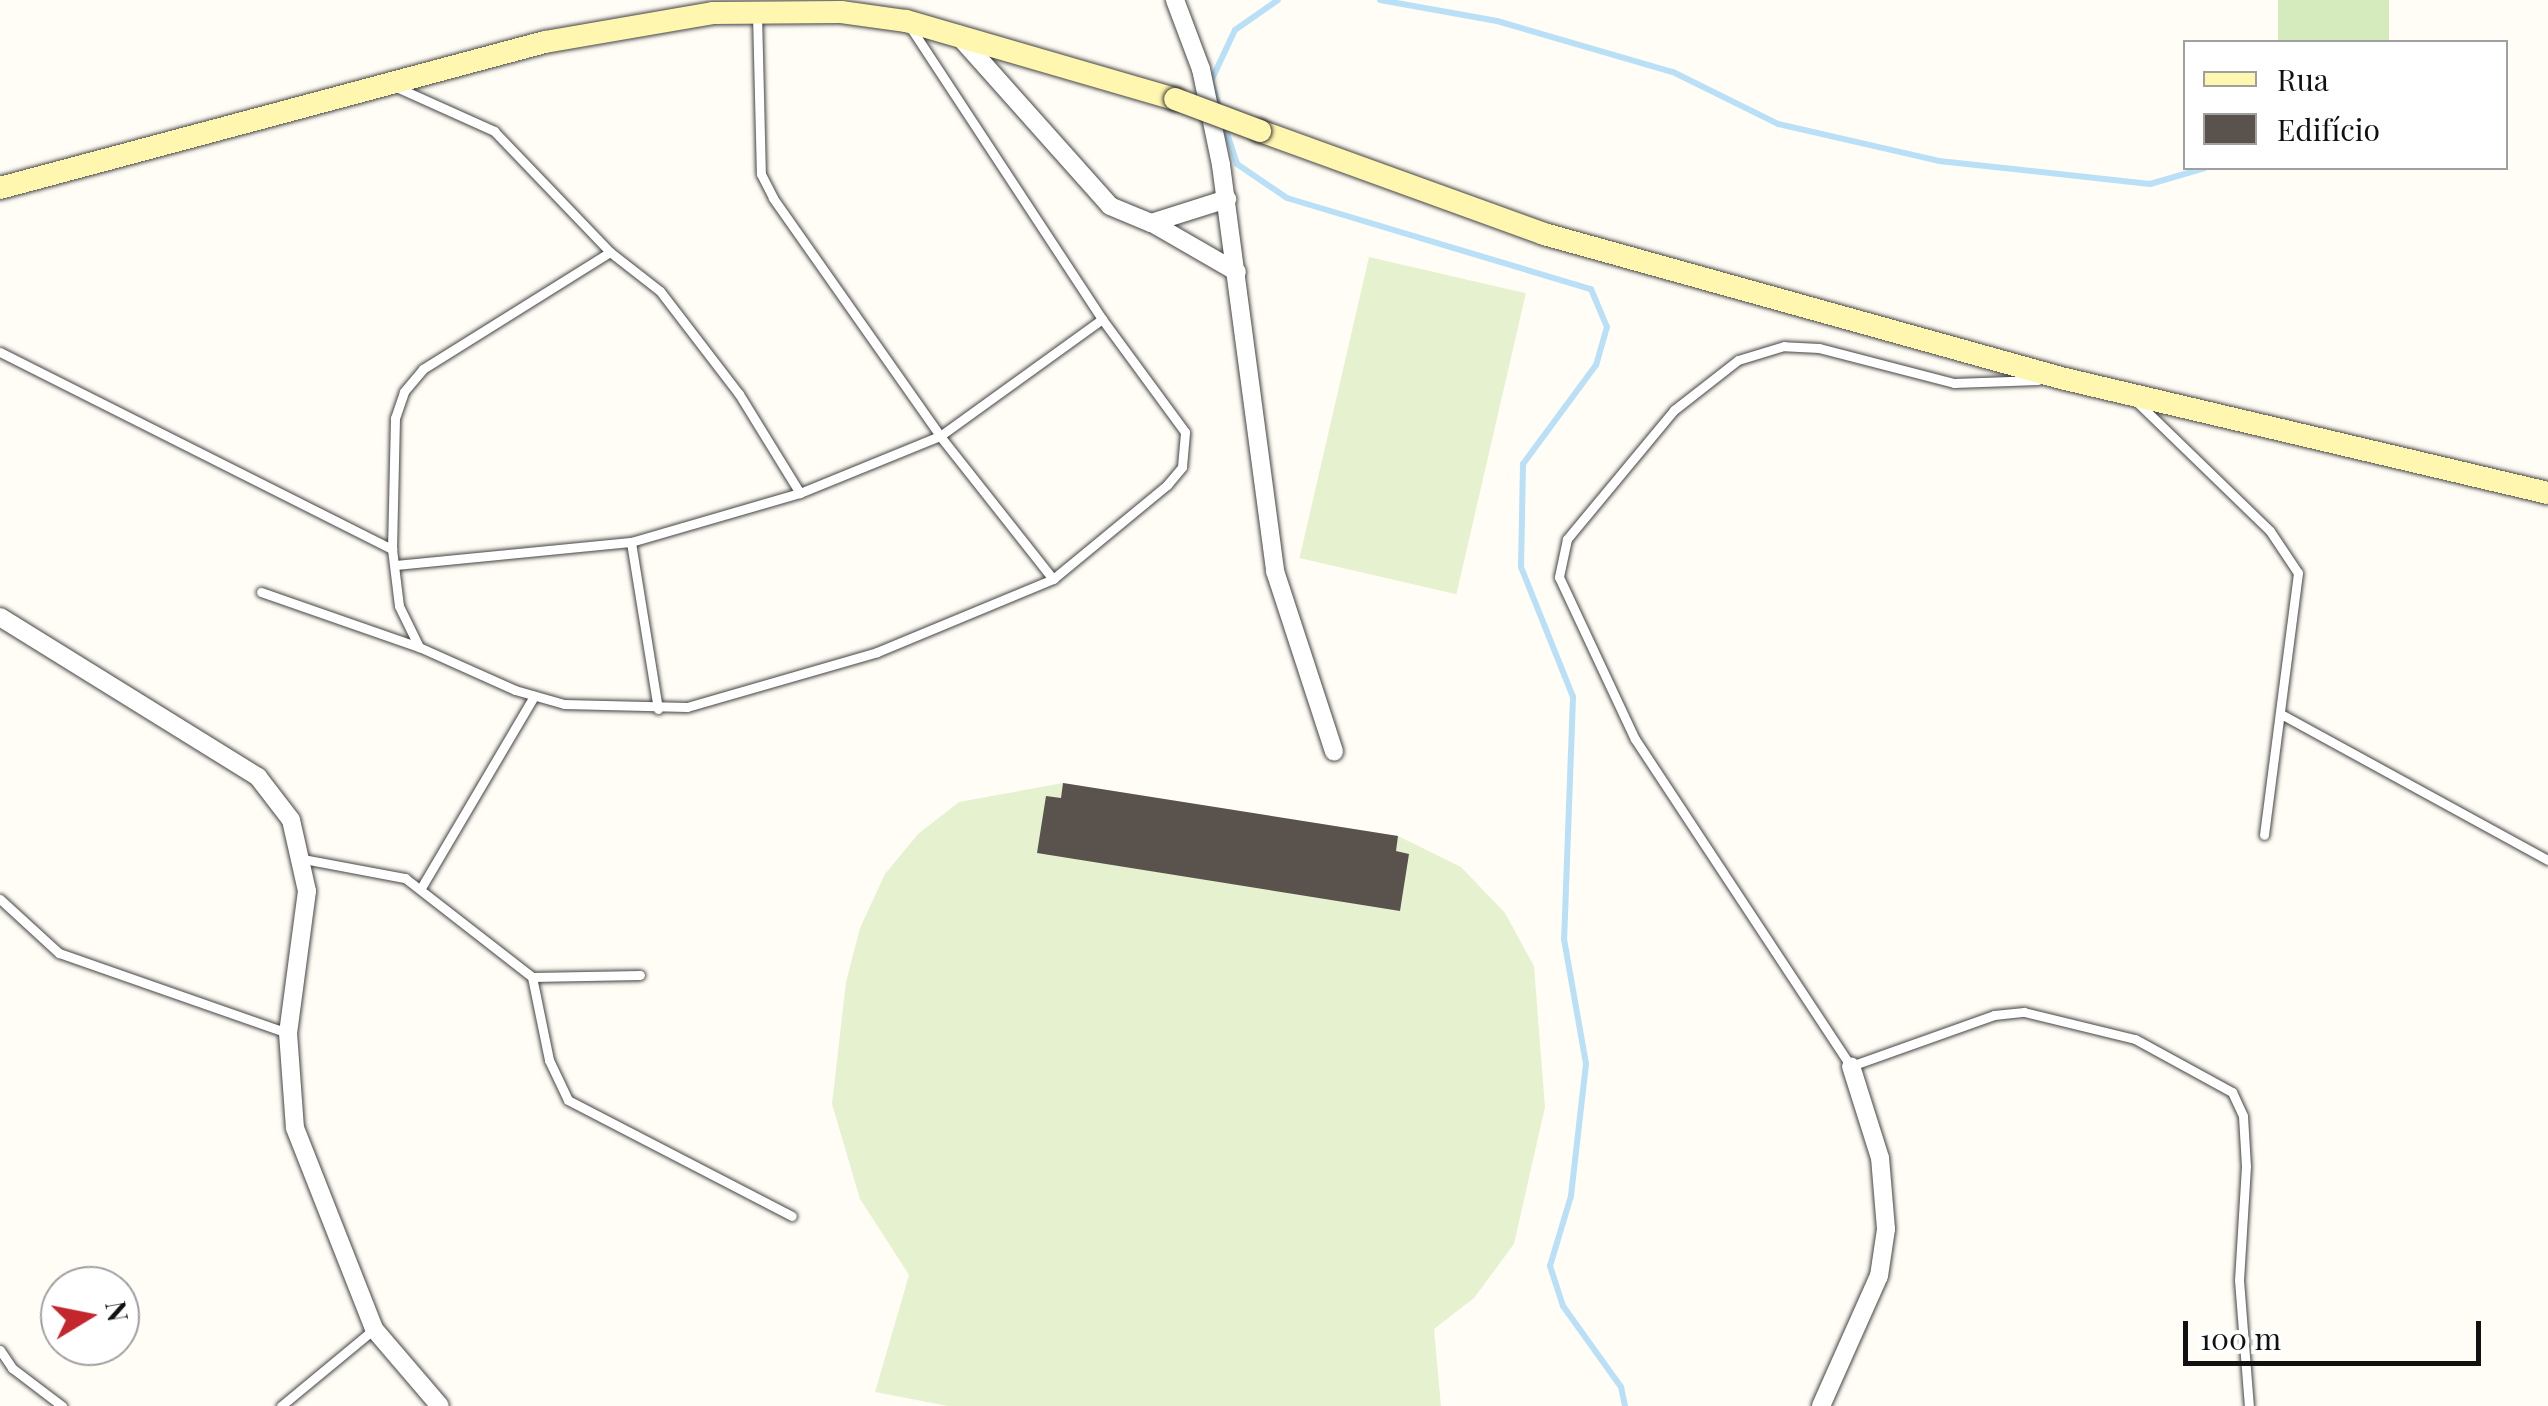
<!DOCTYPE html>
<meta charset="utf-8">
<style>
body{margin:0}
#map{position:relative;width:2548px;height:1406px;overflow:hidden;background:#fffdf5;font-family:"Playfair Display",serif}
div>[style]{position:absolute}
.green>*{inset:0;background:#d5ebbd;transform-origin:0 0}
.pitch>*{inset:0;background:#e6f2cf;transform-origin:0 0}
.stream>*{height:6px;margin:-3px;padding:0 3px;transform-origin:3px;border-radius:3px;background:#b9e0f7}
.building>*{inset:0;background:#5a524d}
.roads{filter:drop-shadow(0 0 2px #444) drop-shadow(0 0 2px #444)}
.lane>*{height:9px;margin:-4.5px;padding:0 4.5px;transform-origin:4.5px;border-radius:4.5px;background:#fff}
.street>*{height:18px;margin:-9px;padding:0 9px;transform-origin:9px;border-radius:9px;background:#fff}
.secondary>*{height:22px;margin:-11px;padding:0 11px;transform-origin:11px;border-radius:11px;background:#fff6b0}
.bridges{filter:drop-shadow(0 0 2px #333) drop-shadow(0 0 2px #333)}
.secondary-bridge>*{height:22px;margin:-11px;padding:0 11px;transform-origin:11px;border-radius:11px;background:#fff6b0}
span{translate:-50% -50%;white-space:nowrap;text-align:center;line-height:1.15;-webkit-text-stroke:10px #fff;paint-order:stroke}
.legend{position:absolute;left:2183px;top:40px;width:325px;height:130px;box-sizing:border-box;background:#fff;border:2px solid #a0a0a0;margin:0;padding:12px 18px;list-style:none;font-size:30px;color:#111}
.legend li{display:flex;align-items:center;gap:20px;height:50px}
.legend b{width:50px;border:2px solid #a0a0a0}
.north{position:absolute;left:40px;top:1266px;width:100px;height:100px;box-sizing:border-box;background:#fff;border:2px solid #a0a0a0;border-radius:50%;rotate:80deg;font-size:28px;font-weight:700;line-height:40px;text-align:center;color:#111}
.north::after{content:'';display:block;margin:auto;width:35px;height:45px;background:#c4262e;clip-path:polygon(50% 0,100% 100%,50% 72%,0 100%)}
.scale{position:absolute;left:2183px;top:1321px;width:298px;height:45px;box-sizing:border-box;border:5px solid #111;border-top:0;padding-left:12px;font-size:30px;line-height:35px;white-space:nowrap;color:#111;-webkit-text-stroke:8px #fff;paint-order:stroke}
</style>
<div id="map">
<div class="green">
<i style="left:2278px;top:0;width:111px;height:43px"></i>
</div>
<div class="pitch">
<i style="left:1369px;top:257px;width:161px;height:309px;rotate:13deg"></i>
<i style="clip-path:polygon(1063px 783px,1398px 836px,1461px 867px,1505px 913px,1534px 966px,1545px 1107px,1514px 1244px,1474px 1298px,1434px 1329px,1441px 1406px,948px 1406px,875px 1392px,909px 1275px,860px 1199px,832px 1104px,846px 982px,860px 928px,885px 874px,918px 834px,959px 802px)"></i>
</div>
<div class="stream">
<i style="left:1380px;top:0;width:119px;rotate:10.2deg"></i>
<i style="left:1497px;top:21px;width:183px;rotate:16.2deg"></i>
<i style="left:1673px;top:72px;width:117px;rotate:26.3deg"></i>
<i style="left:1778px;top:124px;width:165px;rotate:12.9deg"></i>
<i style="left:1939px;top:161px;width:212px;rotate:6.2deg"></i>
<i style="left:2150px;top:184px;width:57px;rotate:-16.2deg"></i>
<i style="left:1219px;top:107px;width:27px;rotate:-107deg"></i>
<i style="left:1211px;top:81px;width:56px;rotate:-64.8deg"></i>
<i style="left:1235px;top:30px;width:52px;rotate:-34.9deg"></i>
<i style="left:1224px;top:124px;width:42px;rotate:72deg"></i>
<i style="left:1237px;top:164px;width:60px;rotate:34.2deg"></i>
<i style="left:1287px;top:198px;width:317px;rotate:16.7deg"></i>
<i style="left:1591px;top:289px;width:41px;rotate:67.2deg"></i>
<i style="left:1607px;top:327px;width:40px;rotate:106deg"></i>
<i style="left:1596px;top:365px;width:123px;rotate:126.4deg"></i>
<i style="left:1523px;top:464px;width:103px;rotate:91.1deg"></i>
<i style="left:1521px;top:567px;width:140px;rotate:68.2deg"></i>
<i style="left:1573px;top:697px;width:242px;rotate:92.1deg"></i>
<i style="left:1564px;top:939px;width:127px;rotate:80deg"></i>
<i style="left:1586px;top:1064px;width:133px;rotate:96.5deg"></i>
<i style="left:1571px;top:1196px;width:73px;rotate:106.7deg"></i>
<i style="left:1550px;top:1266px;width:42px;rotate:72deg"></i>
<i style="left:1563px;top:1306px;width:100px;rotate:54.4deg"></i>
<i style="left:1621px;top:1387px;width:19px;rotate:78deg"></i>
</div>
<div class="building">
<i style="clip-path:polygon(1063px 783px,1398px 836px,1396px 851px,1409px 854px,1400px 911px,1037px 853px,1046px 796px,1061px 798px)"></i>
</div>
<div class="roads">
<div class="lane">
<i style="left:757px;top:14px;width:160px;rotate:88.6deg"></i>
<i style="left:761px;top:174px;width:27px;rotate:63deg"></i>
<i style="left:773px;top:198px;width:291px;rotate:54.9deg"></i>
<i style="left:940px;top:436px;width:182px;rotate:51.7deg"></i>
<i style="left:394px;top:86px;width:110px;rotate:24.2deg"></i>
<i style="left:494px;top:131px;width:168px;rotate:46.2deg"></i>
<i style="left:610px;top:252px;width:63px;rotate:38deg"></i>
<i style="left:660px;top:291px;width:130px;rotate:52.5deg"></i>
<i style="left:739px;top:394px;width:116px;rotate:58.4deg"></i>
<i style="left:610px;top:252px;width:221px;rotate:148deg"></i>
<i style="left:423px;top:369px;width:30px;rotate:130deg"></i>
<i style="left:404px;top:392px;width:28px;rotate:109deg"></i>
<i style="left:395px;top:418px;width:131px;rotate:91.3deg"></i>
<i style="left:392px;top:549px;width:57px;rotate:83deg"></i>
<i style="left:399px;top:606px;width:46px;rotate:64deg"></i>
<i style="left:419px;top:647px;width:105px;rotate:24.1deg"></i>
<i style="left:515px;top:690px;width:51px;rotate:15.9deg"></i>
<i style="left:564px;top:704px;width:123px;rotate:1.4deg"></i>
<i style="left:687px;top:707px;width:198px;rotate:-16.1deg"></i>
<i style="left:877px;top:652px;width:191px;rotate:-22.5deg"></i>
<i style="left:1053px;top:579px;width:148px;rotate:-39.5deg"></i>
<i style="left:1167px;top:485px;width:23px;rotate:-50deg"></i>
<i style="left:1182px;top:467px;width:35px;rotate:-85deg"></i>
<i style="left:1185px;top:432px;width:140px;rotate:-126.3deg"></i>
<i style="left:1102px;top:319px;width:349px;rotate:-123.3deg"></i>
<i style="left:0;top:352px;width:439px;rotate:26.7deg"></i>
<i style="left:2038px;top:380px;width:84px;rotate:178deg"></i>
<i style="left:1954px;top:383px;width:139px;rotate:-165.5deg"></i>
<i style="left:1819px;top:348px;width:35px;rotate:-177deg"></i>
<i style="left:1784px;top:346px;width:48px;rotate:163.1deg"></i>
<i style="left:1738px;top:360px;width:81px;rotate:142deg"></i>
<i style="left:1674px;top:410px;width:168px;rotate:129.7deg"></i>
<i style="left:1567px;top:539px;width:39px;rotate:102deg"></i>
<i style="left:1559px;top:577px;width:179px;rotate:64.9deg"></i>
<i style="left:1635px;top:739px;width:392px;rotate:56.6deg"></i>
<i style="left:1851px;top:1066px;width:152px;rotate:-19.6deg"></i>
<i style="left:1994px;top:1015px;width:30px;rotate:-6deg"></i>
<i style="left:2024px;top:1012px;width:114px;rotate:13.7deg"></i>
<i style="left:2135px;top:1039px;width:111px;rotate:28.7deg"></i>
<i style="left:2232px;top:1092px;width:26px;rotate:65deg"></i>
<i style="left:2243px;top:1116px;width:50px;rotate:86.6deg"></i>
<i style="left:2246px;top:1166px;width:114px;rotate:93.5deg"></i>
<i style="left:2239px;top:1280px;width:126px;rotate:85.5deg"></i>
<i style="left:2137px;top:402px;width:185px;rotate:44.1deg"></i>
<i style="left:2270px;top:531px;width:50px;rotate:56.3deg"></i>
<i style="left:2298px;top:573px;width:264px;rotate:97.4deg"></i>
<i style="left:395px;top:565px;width:237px;rotate:-5.6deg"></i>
<i style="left:261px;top:592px;width:167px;rotate:19.2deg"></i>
<i style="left:658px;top:709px;width:169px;rotate:-99.2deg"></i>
<i style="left:631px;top:542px;width:176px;rotate:-16.2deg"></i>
<i style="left:800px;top:493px;width:151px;rotate:-22.2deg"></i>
<i style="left:940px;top:436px;width:200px;rotate:-35.8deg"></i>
<i style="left:2281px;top:714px;width:304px;rotate:28.7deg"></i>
<i style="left:303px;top:859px;width:104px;rotate:10.6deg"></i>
<i style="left:405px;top:878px;width:161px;rotate:37.9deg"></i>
<i style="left:532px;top:977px;width:108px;rotate:-1.1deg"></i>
<i style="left:421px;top:888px;width:223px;rotate:-59.5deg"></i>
<i style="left:0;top:899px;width:80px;rotate:42.5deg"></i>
<i style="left:59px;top:953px;width:243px;rotate:19.3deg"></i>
<i style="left:532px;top:977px;width:85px;rotate:78.4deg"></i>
<i style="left:549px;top:1060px;width:44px;rotate:64.6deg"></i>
<i style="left:568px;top:1100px;width:252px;rotate:27.4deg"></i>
<i style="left:0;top:1350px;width:22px;rotate:56deg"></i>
<i style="left:12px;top:1368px;width:63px;rotate:37.2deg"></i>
<i style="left:281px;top:1406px;width:121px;rotate:-39.6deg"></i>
</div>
<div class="street">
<i style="left:1175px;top:0;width:74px;rotate:69.4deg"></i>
<i style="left:1201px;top:69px;width:98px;rotate:78.2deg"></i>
<i style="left:1221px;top:165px;width:410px;rotate:82.4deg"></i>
<i style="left:1275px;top:571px;width:190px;rotate:71.9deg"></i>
<i style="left:957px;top:34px;width:230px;rotate:48.3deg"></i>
<i style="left:1110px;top:206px;width:44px;rotate:22.5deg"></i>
<i style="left:1151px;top:223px;width:80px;rotate:-17.5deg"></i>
<i style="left:1152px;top:223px;width:98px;rotate:30deg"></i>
<i style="left:0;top:617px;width:304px;rotate:31.8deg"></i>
<i style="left:258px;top:777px;width:54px;rotate:52.5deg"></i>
<i style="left:291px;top:820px;width:73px;rotate:77.3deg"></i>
<i style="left:307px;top:891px;width:143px;rotate:97.6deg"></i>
<i style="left:288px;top:1033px;width:95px;rotate:85.8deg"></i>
<i style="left:295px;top:1128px;width:216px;rotate:68.5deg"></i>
<i style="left:374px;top:1329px;width:101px;rotate:49.4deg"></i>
<i style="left:1821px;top:1406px;width:142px;rotate:-66deg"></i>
<i style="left:1879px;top:1276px;width:48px;rotate:-81.5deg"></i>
<i style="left:1886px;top:1229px;width:71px;rotate:-94.8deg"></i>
<i style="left:1880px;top:1158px;width:96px;rotate:-107.5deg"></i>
</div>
<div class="secondary">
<i style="left:1260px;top:131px;width:302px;rotate:19.9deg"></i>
<i style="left:1544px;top:234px;width:537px;rotate:15.56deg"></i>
<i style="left:2061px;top:378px;width:500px;rotate:13.29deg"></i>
<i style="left:0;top:188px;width:564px;rotate:-15deg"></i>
<i style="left:545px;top:42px;width:170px;rotate:-9.8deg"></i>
<i style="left:713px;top:13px;width:128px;rotate:-0.4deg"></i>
<i style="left:841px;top:12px;width:66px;rotate:7.9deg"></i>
<i style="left:906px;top:21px;width:280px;rotate:16.2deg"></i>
</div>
</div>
<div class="bridges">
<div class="secondary-bridge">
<i style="left:1175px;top:99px;width:91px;rotate:20.6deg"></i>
</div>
</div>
<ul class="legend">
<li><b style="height:12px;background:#fff6b0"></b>Rua</li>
<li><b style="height:28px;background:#5a524d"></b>Edifício</li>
</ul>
<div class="north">N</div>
<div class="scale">100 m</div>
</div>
